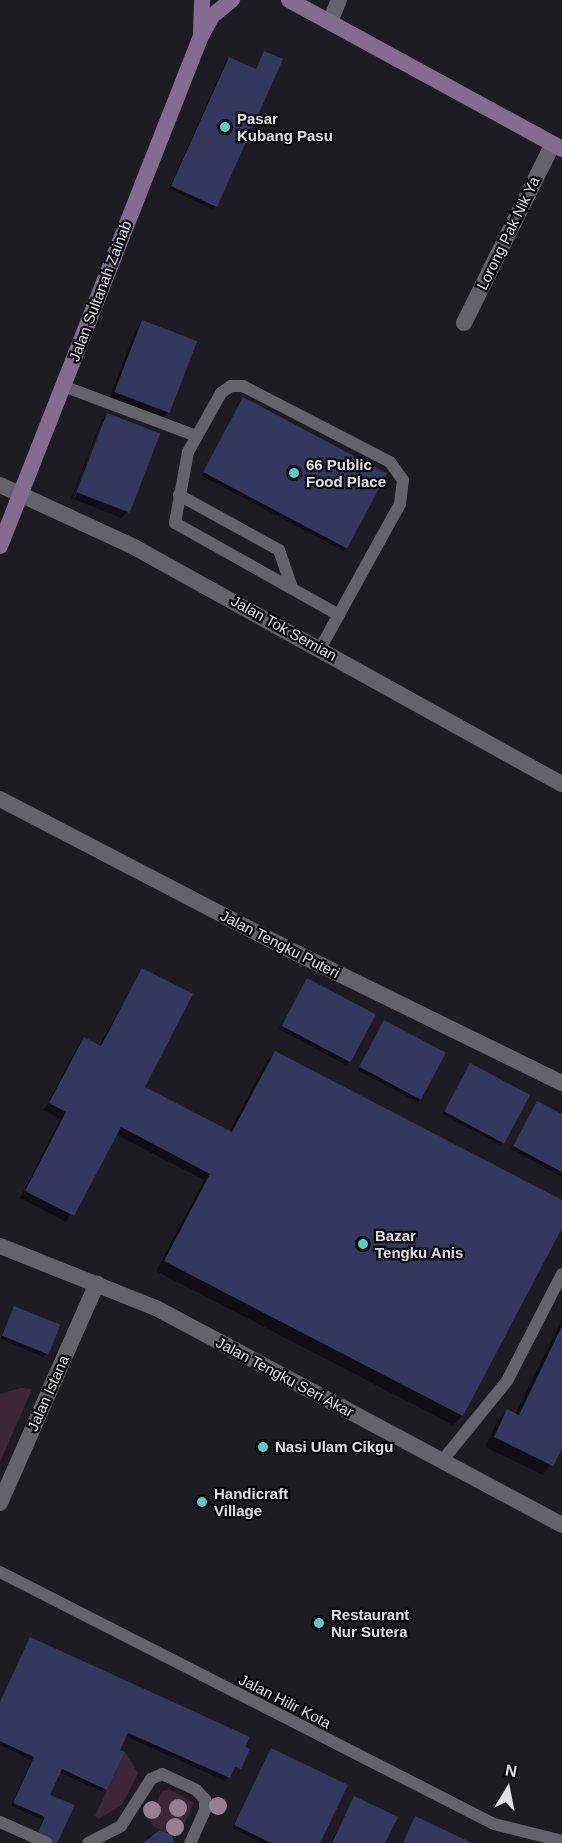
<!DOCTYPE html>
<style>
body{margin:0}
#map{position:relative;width:562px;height:1843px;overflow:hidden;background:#1e1c23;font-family:Arial,sans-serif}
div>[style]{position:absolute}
.green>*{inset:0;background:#3d2636}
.shadow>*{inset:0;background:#0007;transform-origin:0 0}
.building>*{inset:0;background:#33395e;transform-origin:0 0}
.service>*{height:12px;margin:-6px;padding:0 6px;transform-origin:6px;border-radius:6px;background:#64626b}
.minor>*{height:16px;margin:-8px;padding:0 8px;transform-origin:8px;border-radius:8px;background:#64626b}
.tertiary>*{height:16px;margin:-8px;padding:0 8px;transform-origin:8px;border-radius:8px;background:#64626b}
.secondary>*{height:16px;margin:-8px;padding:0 8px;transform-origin:8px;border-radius:8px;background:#846c90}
.trees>*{width:18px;height:18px;margin:-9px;border-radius:50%;background:#967f90}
.dots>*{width:16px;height:16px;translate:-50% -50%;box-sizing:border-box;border:3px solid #08070a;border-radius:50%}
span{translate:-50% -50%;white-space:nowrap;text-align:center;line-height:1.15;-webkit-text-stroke:4.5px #08070a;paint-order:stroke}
.poi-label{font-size:15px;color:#e0dfe4;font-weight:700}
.left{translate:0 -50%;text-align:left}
.street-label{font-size:15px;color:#e0dfe4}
.north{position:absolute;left:478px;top:1759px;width:60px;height:60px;-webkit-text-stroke:4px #08070a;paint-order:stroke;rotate:10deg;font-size:16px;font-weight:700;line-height:24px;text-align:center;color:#e0dfe4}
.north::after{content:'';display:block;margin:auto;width:21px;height:27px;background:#e0dfe4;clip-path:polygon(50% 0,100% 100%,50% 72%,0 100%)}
</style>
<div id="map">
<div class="green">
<i style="clip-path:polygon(21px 1388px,32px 1389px,0 1462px,0 1394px)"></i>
<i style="clip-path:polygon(125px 1752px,138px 1773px,123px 1804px,99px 1819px,95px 1816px)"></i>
<i style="clip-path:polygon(169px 1789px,194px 1803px,179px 1836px,154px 1827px,150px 1821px,161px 1792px)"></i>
</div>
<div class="shadow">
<i style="clip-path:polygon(265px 52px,216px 206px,213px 209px,169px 189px,226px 61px,229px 58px,255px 70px)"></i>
<i style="clip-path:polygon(143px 322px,168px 412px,162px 419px,109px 399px,136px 329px)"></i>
<i style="left:243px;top:398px;width:162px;height:88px;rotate:28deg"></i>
<i style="clip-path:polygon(evenodd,107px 415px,128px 511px,121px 518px,71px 498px,101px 421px,107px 415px,102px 421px,106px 421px,75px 499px,72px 498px,102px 421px)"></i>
<i style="clip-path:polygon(143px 969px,143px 1087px,229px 1132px,266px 1062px,275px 1053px,562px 1202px,562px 1225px,462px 1416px,453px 1425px,156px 1271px,204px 1180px,115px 1134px,66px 1222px,20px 1198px,60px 1119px,44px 1110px,78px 1045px,84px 1039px,99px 1046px)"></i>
<i style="clip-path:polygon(307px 980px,349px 1062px,346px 1065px,279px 1029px)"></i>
<i style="left:384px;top:1022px;width:68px;height:55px;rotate:28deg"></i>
<i style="clip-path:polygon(470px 1065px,503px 1142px,500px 1145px,442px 1114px)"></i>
<i style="clip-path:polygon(535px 1106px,562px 1116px,562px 1177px,511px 1149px)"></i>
<i style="clip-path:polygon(15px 1307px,46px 1354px,43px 1357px,0 1339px)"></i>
<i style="clip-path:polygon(562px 1319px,562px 1445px,543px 1475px,485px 1447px,498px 1420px,508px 1411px,515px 1414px)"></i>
<i style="clip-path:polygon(0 1705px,243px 1748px,239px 1768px,232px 1769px,225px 1781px,125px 1736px,103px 1792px,59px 1772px,48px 1796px,56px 1843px,32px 1843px,43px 1820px,11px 1806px,32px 1760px,0 1745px)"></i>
<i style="clip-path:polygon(271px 1750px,318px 1843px,262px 1843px,232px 1828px)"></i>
<i style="clip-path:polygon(354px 1798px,383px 1843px,331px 1843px)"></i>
</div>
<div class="building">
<i style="clip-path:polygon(264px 51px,283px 59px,217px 207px,171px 186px,229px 57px,256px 69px)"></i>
<i style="left:142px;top:320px;width:59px;height:77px;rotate:21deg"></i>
<i style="left:243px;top:397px;width:163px;height:85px;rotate:28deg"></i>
<i style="left:107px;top:413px;width:57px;height:85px;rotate:21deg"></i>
<i style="clip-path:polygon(142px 968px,193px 994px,145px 1087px,232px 1132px,275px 1051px,562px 1200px,562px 1228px,463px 1416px,164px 1261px,210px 1174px,121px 1127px,74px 1216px,25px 1191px,66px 1112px,49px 1103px,84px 1037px,101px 1046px)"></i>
<i style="left:307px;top:978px;width:78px;height:54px;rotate:28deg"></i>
<i style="left:384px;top:1020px;width:70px;height:53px;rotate:28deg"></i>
<i style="left:470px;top:1063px;width:68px;height:55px;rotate:28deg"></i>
<i style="clip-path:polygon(537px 1101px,562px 1114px,562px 1172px,513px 1146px)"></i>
<i style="left:14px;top:1306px;width:50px;height:32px;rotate:22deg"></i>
<i style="clip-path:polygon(562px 1326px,562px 1449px,553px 1466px,494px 1437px,507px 1409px,519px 1415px)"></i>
<i style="clip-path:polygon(30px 1637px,250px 1737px,245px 1747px,250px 1749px,241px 1769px,235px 1767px,230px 1778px,128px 1733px,120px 1750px,125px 1752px,107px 1790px,62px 1769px,50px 1795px,75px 1805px,57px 1843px,33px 1843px,45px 1817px,13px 1803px,34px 1757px,0 1741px,0 1702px)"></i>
<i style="clip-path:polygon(271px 1748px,348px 1785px,320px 1843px,271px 1843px,234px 1825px)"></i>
<i style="clip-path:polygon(354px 1796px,398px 1817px,385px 1843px,332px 1843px)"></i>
<i style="clip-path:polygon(415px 1816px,472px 1843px,403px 1843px)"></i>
<i style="clip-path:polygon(160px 1830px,172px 1835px,174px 1843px,143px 1843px)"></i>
</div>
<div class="service">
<i style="left:63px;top:386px;width:143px;rotate:20.5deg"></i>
<i style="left:179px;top:495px;width:114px;rotate:28.8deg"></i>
<i style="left:279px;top:550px;width:40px;rotate:71.1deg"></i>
<i style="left:321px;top:647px;width:163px;rotate:-61.1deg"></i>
<i style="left:400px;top:504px;width:24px;rotate:-83deg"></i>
<i style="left:403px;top:480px;width:22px;rotate:-126deg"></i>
<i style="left:390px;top:462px;width:165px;rotate:-152.7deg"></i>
<i style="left:243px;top:386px;width:12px;rotate:180deg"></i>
<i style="left:231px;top:386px;width:12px;rotate:145deg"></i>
<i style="left:221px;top:393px;width:68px;rotate:119.2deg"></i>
<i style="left:188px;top:452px;width:72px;rotate:100.4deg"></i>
<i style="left:175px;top:523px;width:188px;rotate:29.3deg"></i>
<i style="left:442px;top:1461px;width:103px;rotate:-50.9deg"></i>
<i style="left:507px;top:1381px;width:120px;rotate:-62.8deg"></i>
<i style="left:0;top:1572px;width:555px;rotate:27.03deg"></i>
<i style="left:494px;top:1824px;width:70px;rotate:14deg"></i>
<i style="left:0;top:1822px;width:51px;rotate:24.1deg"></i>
<i style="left:88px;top:1843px;width:37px;rotate:-27deg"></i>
<i style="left:121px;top:1826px;width:56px;rotate:-57.4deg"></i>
<i style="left:151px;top:1779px;width:12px;rotate:-24deg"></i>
<i style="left:162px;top:1774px;width:38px;rotate:25deg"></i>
<i style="left:196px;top:1790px;width:13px;rotate:45deg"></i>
<i style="left:205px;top:1799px;width:11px;rotate:90deg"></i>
<i style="left:205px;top:1810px;width:36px;rotate:114deg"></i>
</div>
<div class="minor">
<i style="left:330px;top:22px;width:24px;rotate:-68deg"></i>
<i style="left:464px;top:323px;width:200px;rotate:-63.6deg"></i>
<i style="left:0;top:485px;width:148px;rotate:24.8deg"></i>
<i style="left:134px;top:547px;width:489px;rotate:29deg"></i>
<i style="left:0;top:799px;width:314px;rotate:27.5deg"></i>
<i style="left:278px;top:944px;width:316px;rotate:26.1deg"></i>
<i style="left:0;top:1503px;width:240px;rotate:-66.2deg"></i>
</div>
<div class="tertiary">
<i style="left:0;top:1246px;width:168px;rotate:21.7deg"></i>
<i style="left:156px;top:1308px;width:460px;rotate:28.1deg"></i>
</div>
<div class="secondary">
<i style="left:289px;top:0;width:311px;rotate:28.6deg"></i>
<i style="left:201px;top:32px;width:32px;rotate:-88deg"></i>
<i style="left:0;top:546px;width:548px;rotate:-68.49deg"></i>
<i style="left:201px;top:36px;width:23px;rotate:-61deg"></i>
<i style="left:212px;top:16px;width:26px;rotate:-39deg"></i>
</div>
<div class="trees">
<i style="left:218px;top:1806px"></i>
<i style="left:178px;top:1808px"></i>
<i style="left:152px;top:1810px"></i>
<i style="left:175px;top:1827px"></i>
</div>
<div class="dots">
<i style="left:225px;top:127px;background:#53cdc9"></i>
<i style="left:294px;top:473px;background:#53cdc9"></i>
<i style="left:363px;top:1244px;background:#53cdc9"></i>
<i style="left:263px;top:1447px;background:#53cdc9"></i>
<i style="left:202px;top:1502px;background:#53cdc9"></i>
<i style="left:319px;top:1623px;background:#53cdc9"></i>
</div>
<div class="poi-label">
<span class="left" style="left:237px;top:127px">Pasar<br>Kubang Pasu</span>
<span class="left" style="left:306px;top:473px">66 Public<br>Food Place</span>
<span class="left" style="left:375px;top:1244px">Bazar<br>Tengku Anis</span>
<span class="left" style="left:275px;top:1447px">Nasi Ulam Cikgu</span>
<span class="left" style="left:214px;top:1502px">Handicraft<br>Village</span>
<span class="left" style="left:331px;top:1623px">Restaurant<br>Nur Sutera</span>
</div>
<div class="street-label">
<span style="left:508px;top:233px;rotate:-64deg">Lorong Pak Nik Ya</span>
<span style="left:100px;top:291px;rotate:-69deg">Jalan Sultanah Zainab</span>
<span style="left:284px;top:628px;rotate:29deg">Jalan Tok Semian</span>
<span style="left:280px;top:944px;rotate:27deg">Jalan Tengku Puteri</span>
<span style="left:285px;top:1377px;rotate:28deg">Jalan Tengku Seri Akar</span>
<span style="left:48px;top:1393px;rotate:-66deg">Jalan Istana</span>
<span style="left:285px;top:1701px;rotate:27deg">Jalan Hilir Kota</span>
</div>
<div class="north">N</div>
</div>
